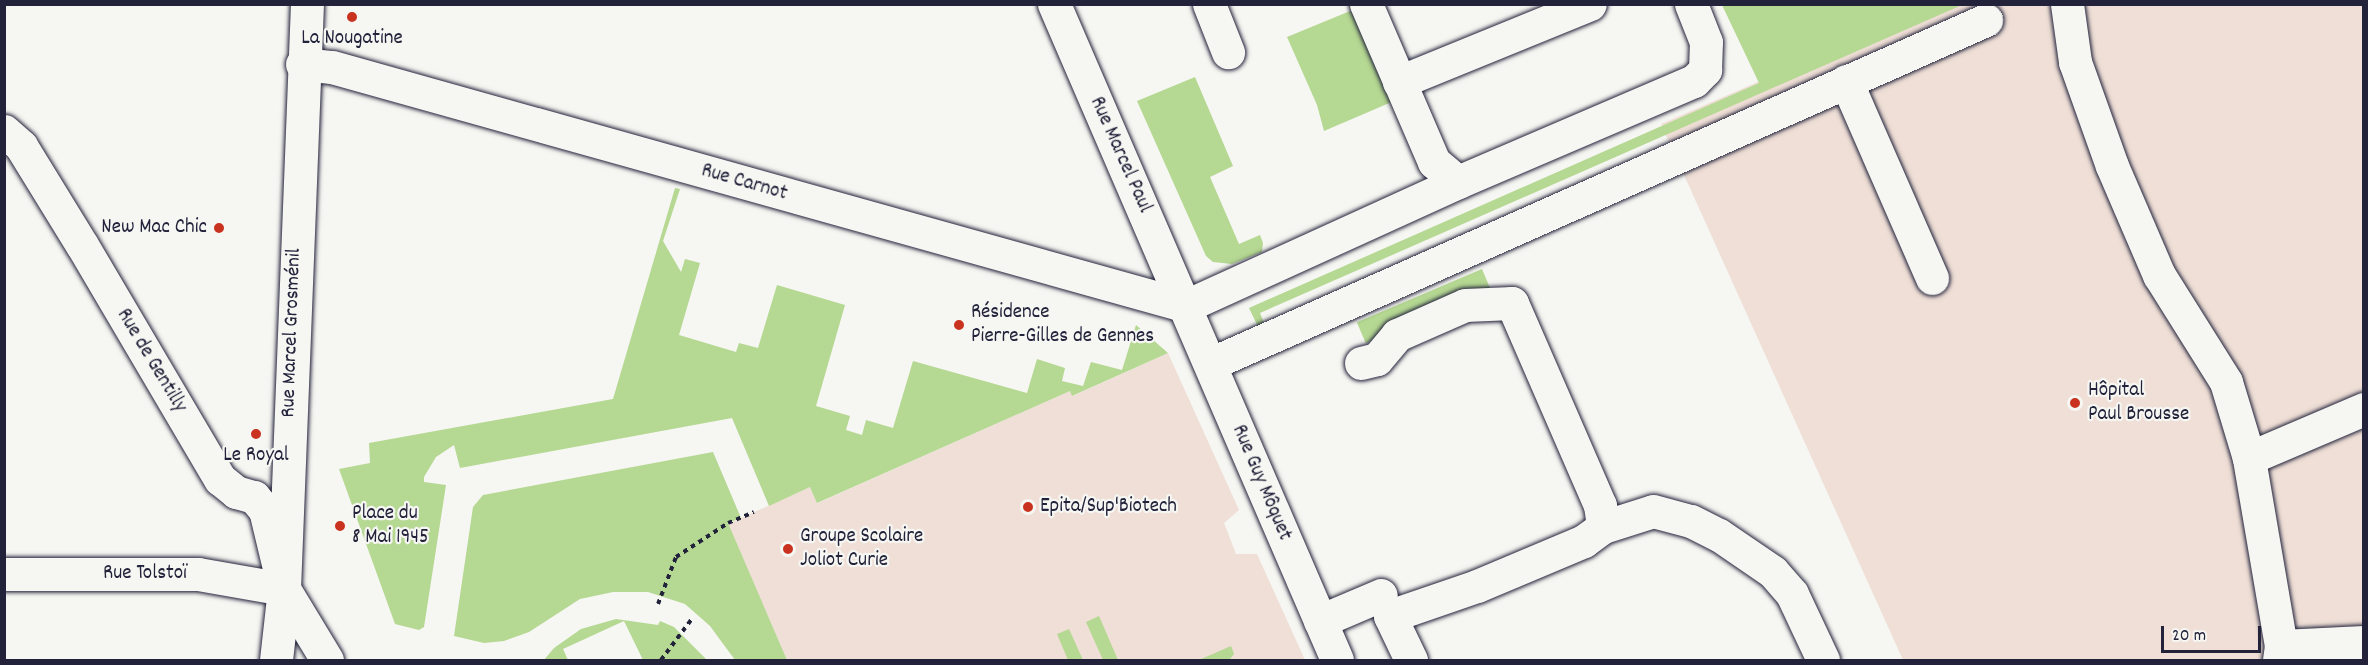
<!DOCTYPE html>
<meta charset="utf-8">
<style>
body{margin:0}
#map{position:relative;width:2368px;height:665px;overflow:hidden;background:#f6f6f2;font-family:Dekko,sans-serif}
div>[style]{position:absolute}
.built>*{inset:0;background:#efdfd6}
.green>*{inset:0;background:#b5d892;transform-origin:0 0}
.path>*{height:4px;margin-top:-2px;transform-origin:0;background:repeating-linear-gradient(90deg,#22223b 0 4.5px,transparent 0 9px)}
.roads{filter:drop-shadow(0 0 2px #22223b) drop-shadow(0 0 2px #22223b)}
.minor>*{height:33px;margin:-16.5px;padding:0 16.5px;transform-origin:16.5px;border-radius:16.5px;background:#f6f6f2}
.dots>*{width:16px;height:16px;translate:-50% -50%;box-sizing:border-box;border:3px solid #f6f6f2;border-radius:50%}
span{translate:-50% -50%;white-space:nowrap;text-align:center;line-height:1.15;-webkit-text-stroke:4.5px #f6f6f2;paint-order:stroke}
.poi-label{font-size:21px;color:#22223b}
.right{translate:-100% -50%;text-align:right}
.left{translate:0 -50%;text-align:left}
.street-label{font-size:21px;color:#22223b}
.frame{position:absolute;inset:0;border:6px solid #22223b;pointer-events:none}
.scale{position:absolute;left:2161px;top:626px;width:100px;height:27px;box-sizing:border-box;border:3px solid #22223b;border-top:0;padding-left:8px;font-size:18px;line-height:21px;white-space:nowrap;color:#22223b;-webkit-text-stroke:4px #f6f6f2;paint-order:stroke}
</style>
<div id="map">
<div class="built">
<i style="clip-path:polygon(1935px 5px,2363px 5px,2363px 660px,1903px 660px,1661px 124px)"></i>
<i style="clip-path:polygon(1168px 353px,1239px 510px,1224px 523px,1236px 554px,1257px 554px,1305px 660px,787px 660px,728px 524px,810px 487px,818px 503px,1070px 391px,1073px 396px)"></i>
</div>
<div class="green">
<i style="clip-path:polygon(1722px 5px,1962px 5px,1260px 313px,1266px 328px,1260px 331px,1249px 308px,1759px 83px)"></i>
<i style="clip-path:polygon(1355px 9px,1394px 101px,1324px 131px,1317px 105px,1287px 37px)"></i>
<i style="clip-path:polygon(1195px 77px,1233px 166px,1210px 177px,1239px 244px,1260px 235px,1263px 243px,1262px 252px,1232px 264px,1213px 262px,1206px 256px,1137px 101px)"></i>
<i style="clip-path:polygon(675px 188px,680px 189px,663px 241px,681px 272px,685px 259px,700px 263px,679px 335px,736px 352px,739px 343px,758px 348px,777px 285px,845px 305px,816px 406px,850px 416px,846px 430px,862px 435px,866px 420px,893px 428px,913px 361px,1027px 393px,1037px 359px,1065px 368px,1062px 381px,1083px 386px,1091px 362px,1122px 370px,1136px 325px,1168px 353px,1072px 396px,1070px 391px,817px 503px,810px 487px,769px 506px,732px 418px,460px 468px,454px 445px,436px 457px,424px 477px,424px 482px,446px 485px,424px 627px,419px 630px,395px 624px,339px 469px,370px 463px,369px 443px,613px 399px)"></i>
<i style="left:1482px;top:269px;width:23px;height:136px;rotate:67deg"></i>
<i style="clip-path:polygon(713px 452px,741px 518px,728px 523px,787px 660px,735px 660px,710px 626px,685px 604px,648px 592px,613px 592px,580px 599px,529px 632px,504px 641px,484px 643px,454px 636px,473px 507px,483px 495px)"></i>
<i style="clip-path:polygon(1099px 616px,1118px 660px,1103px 660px,1086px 622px)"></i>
<i style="clip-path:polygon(616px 619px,658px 625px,660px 621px,674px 627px,707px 660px,643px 660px,624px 621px,563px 649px,568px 660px,544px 660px,554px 648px,581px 629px)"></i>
<i style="clip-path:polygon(1069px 629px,1083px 660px,1068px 660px,1057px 634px)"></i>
<i style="clip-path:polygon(1231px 646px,1234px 654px,1230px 659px,1199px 660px)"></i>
</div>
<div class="path">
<i style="left:658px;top:604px;width:50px;rotate:-69deg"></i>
<i style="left:676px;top:557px;width:62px;rotate:-33.2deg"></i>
<i style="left:728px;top:523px;width:28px;rotate:-23deg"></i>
<i style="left:661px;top:660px;width:50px;rotate:-53.1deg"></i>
</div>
<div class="roads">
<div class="minor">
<i style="left:1054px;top:4px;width:714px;rotate:66.66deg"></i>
<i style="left:1209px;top:4px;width:52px;rotate:68.4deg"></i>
<i style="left:1366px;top:4px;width:172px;rotate:66.7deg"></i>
<i style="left:1434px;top:162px;width:31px;rotate:40deg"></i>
<i style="left:2067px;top:4px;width:59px;rotate:82.1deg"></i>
<i style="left:2075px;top:62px;width:110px;rotate:70.4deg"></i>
<i style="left:2112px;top:166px;width:119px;rotate:66.7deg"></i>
<i style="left:2159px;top:275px;width:126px;rotate:57.9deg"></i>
<i style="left:2226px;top:382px;width:79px;rotate:73.2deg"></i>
<i style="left:302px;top:64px;width:30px;rotate:6deg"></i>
<i style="left:332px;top:67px;width:887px;rotate:15.63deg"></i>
<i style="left:1846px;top:81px;width:215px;rotate:66.4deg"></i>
<i style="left:1399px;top:82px;width:206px;rotate:-22.2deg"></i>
<i style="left:4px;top:131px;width:23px;rotate:41deg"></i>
<i style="left:21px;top:146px;width:116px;rotate:58.4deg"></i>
<i style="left:82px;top:245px;width:272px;rotate:59.5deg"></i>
<i style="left:220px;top:479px;width:21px;rotate:39deg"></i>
<i style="left:236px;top:492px;width:19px;rotate:16deg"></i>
<i style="left:254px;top:497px;width:17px;rotate:50deg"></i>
<i style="left:265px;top:510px;width:81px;rotate:76.5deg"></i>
<i style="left:284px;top:589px;width:83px;rotate:58.8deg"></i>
<i style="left:1186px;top:306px;width:299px;rotate:-24.5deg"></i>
<i style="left:1458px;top:182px;width:257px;rotate:-23.2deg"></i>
<i style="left:1694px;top:81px;width:16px;rotate:-45deg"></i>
<i style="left:1705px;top:70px;width:28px;rotate:-88deg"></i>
<i style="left:1706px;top:42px;width:41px;rotate:-111.5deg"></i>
<i style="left:1361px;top:363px;width:16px;rotate:-14deg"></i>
<i style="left:1377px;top:359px;width:31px;rotate:-50deg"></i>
<i style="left:1397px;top:335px;width:74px;rotate:-23.8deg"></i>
<i style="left:1465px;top:305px;width:47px;rotate:-2.4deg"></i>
<i style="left:1512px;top:303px;width:220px;rotate:66.5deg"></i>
<i style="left:1600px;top:505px;width:22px;rotate:82deg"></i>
<i style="left:1603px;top:527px;width:24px;rotate:144deg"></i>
<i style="left:1584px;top:541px;width:116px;rotate:157.2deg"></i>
<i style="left:1477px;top:586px;width:92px;rotate:161deg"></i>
<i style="left:1390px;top:616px;width:49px;rotate:64.5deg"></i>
<i style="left:1210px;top:364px;width:849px;rotate:-23.91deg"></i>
<i style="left:1603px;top:527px;width:52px;rotate:-17.7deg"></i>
<i style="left:1653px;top:511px;width:39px;rotate:15deg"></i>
<i style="left:1691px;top:521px;width:31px;rotate:27deg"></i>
<i style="left:1719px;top:535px;width:65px;rotate:34.4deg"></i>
<i style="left:1773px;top:572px;width:29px;rotate:49deg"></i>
<i style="left:1792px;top:594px;width:73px;rotate:64.8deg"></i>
<i style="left:4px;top:574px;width:194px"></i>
<i style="left:198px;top:574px;width:87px;rotate:9.9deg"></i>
<i style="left:1320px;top:621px;width:66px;rotate:-23.1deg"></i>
<i style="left:2281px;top:646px;width:83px;rotate:-2.8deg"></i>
<i style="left:276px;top:660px;width:71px;rotate:-83.6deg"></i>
<i style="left:284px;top:589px;width:585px;rotate:-87.75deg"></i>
<i style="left:2279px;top:660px;width:14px;rotate:-82deg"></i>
<i style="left:2281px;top:646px;width:191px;rotate:-99.7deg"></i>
<i style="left:2249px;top:458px;width:125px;rotate:-23.1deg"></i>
</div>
</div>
<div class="dots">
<i style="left:352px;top:17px;background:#c8321e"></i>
<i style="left:219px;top:228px;background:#c8321e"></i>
<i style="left:959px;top:325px;background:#c8321e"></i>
<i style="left:2075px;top:403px;background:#c8321e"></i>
<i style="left:256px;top:434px;background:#c8321e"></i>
<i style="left:1028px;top:507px;background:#c8321e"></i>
<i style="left:340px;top:526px;background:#c8321e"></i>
<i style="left:788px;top:549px;background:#c8321e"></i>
</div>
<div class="poi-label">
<span style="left:352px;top:39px">La Nougatine</span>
<span class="right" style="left:207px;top:228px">New Mac Chic</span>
<span class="left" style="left:971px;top:325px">Résidence<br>Pierre-Gilles de Gennes</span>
<span class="left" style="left:2088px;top:403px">Hôpital<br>Paul Brousse</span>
<span style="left:256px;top:456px">Le Royal</span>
<span class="left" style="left:1040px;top:507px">Epita/Sup'Biotech</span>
<span class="left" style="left:352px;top:526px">Place du<br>8 Mai 1945</span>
<span class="left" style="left:800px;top:549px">Groupe Scolaire<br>Joliot Curie</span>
</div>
<div class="street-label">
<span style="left:1120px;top:155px;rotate:66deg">Rue Marcel Paul</span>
<span style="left:744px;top:183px;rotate:16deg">Rue Carnot</span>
<span style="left:292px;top:333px;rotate:-88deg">Rue Marcel Grosménil</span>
<span style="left:151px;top:361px;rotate:59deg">Rue de Gentilly</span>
<span style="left:1261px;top:483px;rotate:67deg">Rue Guy Môquet</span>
<span style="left:145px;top:574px">Rue Tolstoï</span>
</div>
<div class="frame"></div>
<div class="scale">20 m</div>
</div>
